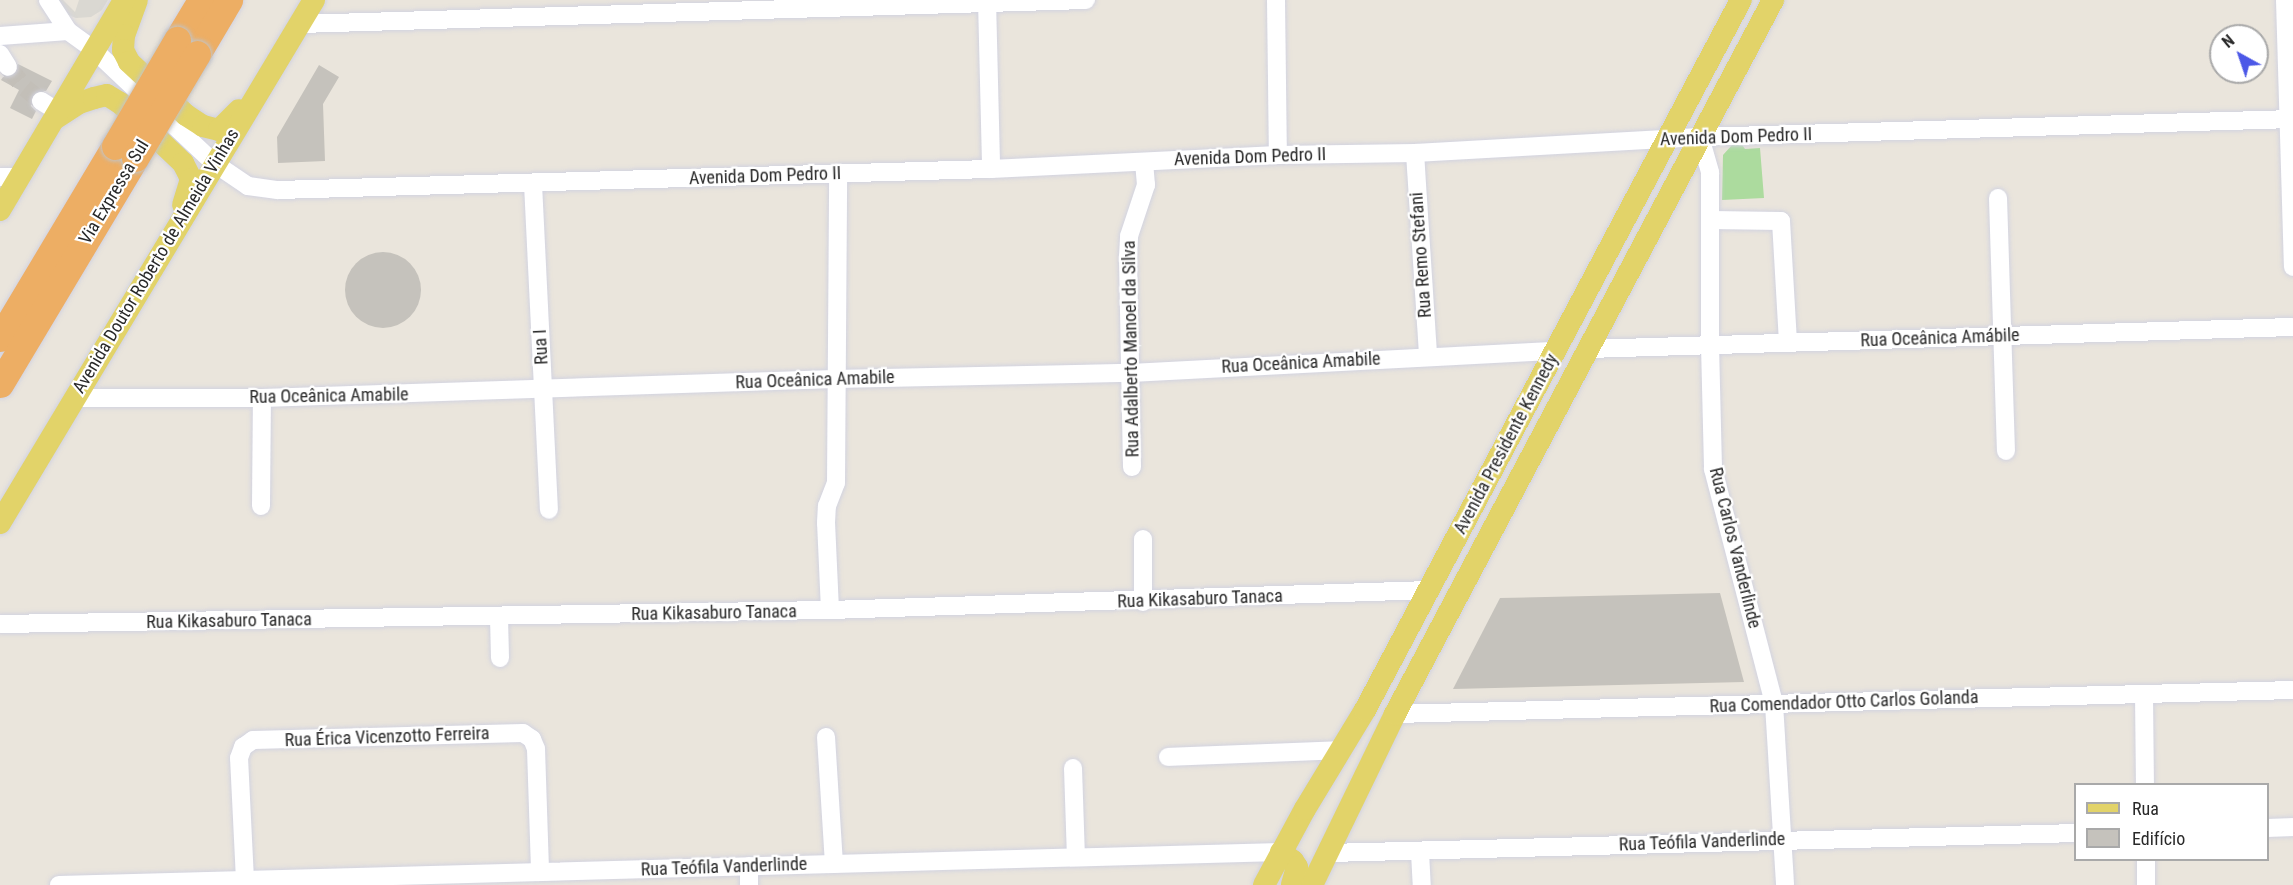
<!DOCTYPE html>
<meta charset="utf-8">
<style>
body{margin:0}
#map{position:relative;width:2293px;height:885px;overflow:hidden;background:#eae5dc;font-family:"Roboto Condensed",sans-serif}
div>[style]{position:absolute}
.green>*{inset:0;background:#acdb9e}
.plaza>*{inset:0;background:#dad8d2}
.building>*{inset:0;background:#c5c2bc}
.round{border-radius:50%}
.minor-tunnel>*{height:18px;margin-top:-9px;transform-origin:0;background:repeating-linear-gradient(90deg,#c3bfb8 0 18px,transparent 0 27px)}
.roads{filter:drop-shadow(0 0 2px #d2d3e0) drop-shadow(0 0 2px #d2d3e0)}
.minor>*{height:18px;margin:-9px;padding:0 9px;transform-origin:9px;border-radius:9px;background:#fff}
.major>*{height:22px;margin:-11px;padding:0 11px;transform-origin:11px;border-radius:11px;background:#e2d369}
.highway>*{height:27px;margin:-13.5px;padding:0 13.5px;transform-origin:13.5px;border-radius:13.5px;background:#edae64}
.bridges{filter:drop-shadow(0 0 2px #c3c3c3) drop-shadow(0 0 2px #c3c3c3)}
.highway-bridge>*{height:27px;margin:-13.5px;padding:0 13.5px;transform-origin:13.5px;border-radius:13.5px;background:#edae64}
span{translate:-50% -50%;white-space:nowrap;text-align:center;line-height:1.15;-webkit-text-stroke:4.5px #fff;paint-order:stroke}
.street-label{font-size:18px;color:#292929}
.legend{position:absolute;left:2074px;top:783px;width:195px;height:78px;box-sizing:border-box;background:#fff;border:2px solid #a9a9a9;margin:0;padding:8px 10px;list-style:none;font-size:18px;color:#292929}
.legend li{display:flex;align-items:center;gap:12px;height:30px}
.legend b{width:30px;border:2px solid #a9a9a9}
.north{position:absolute;left:2209px;top:24px;width:60px;height:60px;box-sizing:border-box;background:#fff;border:2px solid #a9a9a9;border-radius:50%;rotate:320deg;font-size:16px;font-weight:700;line-height:24px;text-align:center;color:#292929}
.north::after{content:'';display:block;margin:auto;width:21px;height:27px;background:#4c58e7;clip-path:polygon(50% 0,100% 100%,50% 72%,0 100%)}
</style>
<div id="map">
<div class="green">
<i style="clip-path:polygon(1740px 142px,1745px 149px,1760px 148px,1764px 198px,1722px 200px,1723px 155px,1732px 145px)"></i>
</div>
<div class="plaza">
<i style="clip-path:polygon(55px 0,63px 0,75px 12px,79px 0,108px 0,102px 10px,91px 17px,76px 18px,66px 14px)"></i>
</div>
<div class="building">
<i style="clip-path:polygon(18px 64px,52px 81px,46px 91px,36px 91px,31px 96px,31px 106px,36px 111px,32px 119px,10px 108px,19px 90px,1px 80px,3px 77px,14px 76px,18px 72px)"></i>
<i style="clip-path:polygon(319px 65px,339px 77px,323px 104px,325px 161px,278px 163px,277px 137px)"></i>
<i class="round" style="left:345px;top:252px;width:76px;height:76px"></i>
<i style="clip-path:polygon(1720px 593px,1744px 682px,1453px 689px,1500px 598px)"></i>
</div>
<div class="minor-tunnel">
<i style="left:8px;top:67px;width:27px;rotate:51deg"></i>
<i style="left:25px;top:88px;width:21px;rotate:39deg"></i>
</div>
<div class="roads">
<div class="minor">
<i style="left:48px;top:0;width:37px;rotate:57deg"></i>
<i style="left:68px;top:31px;width:32px;rotate:36deg"></i>
<i style="left:94px;top:50px;width:165px;rotate:43.3deg"></i>
<i style="left:214px;top:163px;width:41px;rotate:34.1deg"></i>
<i style="left:248px;top:186px;width:30px;rotate:8deg"></i>
<i style="left:278px;top:190px;width:713px;rotate:-1.69deg"></i>
<i style="left:991px;top:169px;width:287px;rotate:-2.8deg"></i>
<i style="left:1278px;top:155px;width:137px;rotate:-0.8deg"></i>
<i style="left:1415px;top:153px;width:285px;rotate:-3.2deg"></i>
<i style="left:1700px;top:137px;width:593px;rotate:-1.74deg"></i>
<i style="left:987px;top:0;width:169px;rotate:88.6deg"></i>
<i style="left:1276px;top:0;width:155px;rotate:89.3deg"></i>
<i style="left:2285px;top:0;width:267px;rotate:88.3deg"></i>
<i style="left:300px;top:24px;width:786px;rotate:-1.75deg"></i>
<i style="left:0;top:36px;width:68px;rotate:-4.2deg"></i>
<i style="left:0;top:54px;width:15px;rotate:58deg"></i>
<i style="left:41px;top:101px;width:19px;rotate:32deg"></i>
<i style="left:1700px;top:137px;width:37px;rotate:74deg"></i>
<i style="left:1710px;top:173px;width:172px;rotate:90deg"></i>
<i style="left:1710px;top:345px;width:124px;rotate:88.6deg"></i>
<i style="left:1713px;top:469px;width:243px;rotate:75.4deg"></i>
<i style="left:1774px;top:704px;width:181px;rotate:86.5deg"></i>
<i style="left:1415px;top:153px;width:203px;rotate:86.3deg"></i>
<i style="left:0;top:177px;width:19px"></i>
<i style="left:533px;top:184px;width:326px;rotate:87.2deg"></i>
<i style="left:1998px;top:198px;width:253px;rotate:88.2deg"></i>
<i style="left:1711px;top:220px;width:70px;rotate:0.8deg"></i>
<i style="left:1781px;top:221px;width:122px;rotate:86.7deg"></i>
<i style="left:1588px;top:349px;width:705px;rotate:-1.79deg"></i>
<i style="left:74px;top:398px;width:188px"></i>
<i style="left:262px;top:398px;width:573px;rotate:-1.9deg"></i>
<i style="left:835px;top:379px;width:295px;rotate:-1.2deg"></i>
<i style="left:1130px;top:373px;width:427px;rotate:-3deg"></i>
<i style="left:1132px;top:467px;width:210px;rotate:-91.1deg"></i>
<i style="left:1128px;top:257px;width:21px;rotate:-87deg"></i>
<i style="left:1129px;top:236px;width:54px;rotate:-71.6deg"></i>
<i style="left:1146px;top:185px;width:23px;rotate:-95deg"></i>
<i style="left:261px;top:506px;width:108px;rotate:-89.5deg"></i>
<i style="left:1143px;top:602px;width:63px;rotate:-90deg"></i>
<i style="left:830px;top:610px;width:87px;rotate:-92.6deg"></i>
<i style="left:826px;top:523px;width:17px;rotate:-87deg"></i>
<i style="left:827px;top:506px;width:25px;rotate:-69deg"></i>
<i style="left:836px;top:483px;width:309px;rotate:-89.6deg"></i>
<i style="left:499px;top:617px;width:41px;rotate:88.6deg"></i>
<i style="left:0;top:624px;width:830px;rotate:-0.97deg"></i>
<i style="left:830px;top:610px;width:599px;rotate:-1.91deg"></i>
<i style="left:2144px;top:694px;width:90px;rotate:89.4deg"></i>
<i style="left:1395px;top:714px;width:898px;rotate:-1.53deg"></i>
<i style="left:826px;top:737px;width:127px;rotate:86.4deg"></i>
<i style="left:1168px;top:757px;width:174px;rotate:-2.3deg"></i>
<i style="left:1073px;top:768px;width:89px;rotate:88.1deg"></i>
<i style="left:2268px;top:828px;width:25px;rotate:-2deg"></i>
<i style="left:1420px;top:852px;width:33px;rotate:87deg"></i>
<i style="left:1329px;top:853px;width:747px;rotate:-1.53deg"></i>
<i style="left:2146px;top:860px;width:25px;rotate:90deg"></i>
<i style="left:245px;top:880px;width:122px;rotate:-92.8deg"></i>
<i style="left:239px;top:758px;width:12px;rotate:-70deg"></i>
<i style="left:243px;top:747px;width:12px;rotate:-35deg"></i>
<i style="left:253px;top:740px;width:270px;rotate:-1.5deg"></i>
<i style="left:523px;top:733px;width:11px;rotate:34deg"></i>
<i style="left:532px;top:739px;width:11px;rotate:68deg"></i>
<i style="left:536px;top:749px;width:123px;rotate:88.1deg"></i>
<i style="left:59px;top:885px;width:1222px;rotate:-1.55deg"></i>
<i style="left:749px;top:885px;width:19px;rotate:-90deg"></i>
</div>
<div class="major">
<i style="left:137px;top:0;width:37px;rotate:110deg"></i>
<i style="left:124px;top:35px;width:15px;rotate:94deg"></i>
<i style="left:123px;top:50px;width:13px;rotate:63deg"></i>
<i style="left:129px;top:62px;width:78px;rotate:42.9deg"></i>
<i style="left:186px;top:115px;width:20px;rotate:33deg"></i>
<i style="left:203px;top:126px;width:16px;rotate:14deg"></i>
<i style="left:219px;top:130px;width:28px;rotate:-45deg"></i>
<i style="left:56px;top:118px;width:27px;rotate:-33deg"></i>
<i style="left:79px;top:103px;width:16px;rotate:-18deg"></i>
<i style="left:94px;top:98px;width:13px;rotate:-13deg"></i>
<i style="left:107px;top:95px;width:15px;rotate:32deg"></i>
<i style="left:120px;top:103px;width:87px;rotate:43.6deg"></i>
<i style="left:183px;top:163px;width:18px;rotate:63deg"></i>
<i style="left:191px;top:179px;width:27px;rotate:107deg"></i>
<i style="left:0;top:210px;width:244px;rotate:-59.4deg"></i>
<i style="left:0;top:523px;width:610px;rotate:-59.02deg"></i>
<i style="left:1281px;top:852px;width:15px;rotate:37deg"></i>
<i style="left:1293px;top:861px;width:7px;rotate:56deg"></i>
<i style="left:1297px;top:867px;width:19px;rotate:106deg"></i>
<i style="left:1264px;top:885px;width:86px;rotate:-61.7deg"></i>
<i style="left:1305px;top:809px;width:116px;rotate:-58.8deg"></i>
<i style="left:1365px;top:710px;width:803px;rotate:-62.1deg"></i>
<i style="left:1312px;top:885px;width:190px;rotate:-64.1deg"></i>
<i style="left:1395px;top:714px;width:808px;rotate:-62.1deg"></i>
</div>
<div class="highway">
<i style="left:177px;top:40px;width:47px;rotate:-59deg"></i>
<i style="left:197px;top:54px;width:63px;rotate:-59.3deg"></i>
<i style="left:0;top:338px;width:224px;rotate:-59.1deg"></i>
<i style="left:0;top:384px;width:263px;rotate:-59.1deg"></i>
</div>
</div>
<div class="bridges">
<div class="highway-bridge">
<i style="left:115px;top:146px;width:123px;rotate:-59.7deg"></i>
<i style="left:135px;top:158px;width:121px;rotate:-59.2deg"></i>
</div>
</div>
<div class="street-label">
<span style="left:1736px;top:137px;rotate:-2deg">Avenida Dom Pedro II</span>
<span style="left:1250px;top:157px;rotate:-2deg">Avenida Dom Pedro II</span>
<span style="left:765px;top:176px;rotate:-2deg">Avenida Dom Pedro II</span>
<span style="left:114px;top:192px;rotate:-59deg">Via Expressa Sul</span>
<span style="left:1421px;top:255px;rotate:-94deg">Rua Remo Stefani</span>
<span style="left:156px;top:261px;rotate:-59deg">Avenida Doutor Roberto de Almeida Vinhas</span>
<span style="left:1940px;top:338px;rotate:-2deg">Rua Oceânica Amábile</span>
<span style="left:541px;top:347px;rotate:-93deg">Rua I</span>
<span style="left:1131px;top:349px;rotate:-91deg">Rua Adalberto Manoel da Silva</span>
<span style="left:1301px;top:363px;rotate:-3deg">Rua Oceânica Amabile</span>
<span style="left:815px;top:380px;rotate:-2deg">Rua Oceânica Amabile</span>
<span style="left:329px;top:396px;rotate:-1deg">Rua Oceânica Amabile</span>
<span style="left:1506px;top:444px;rotate:-62deg">Avenida Presidente Kennedy</span>
<span style="left:1735px;top:548px;rotate:76deg">Rua Carlos Vanderlinde</span>
<span style="left:1200px;top:599px;rotate:-2deg">Rua Kikasaburo Tanaca</span>
<span style="left:714px;top:613px;rotate:-1deg">Rua Kikasaburo Tanaca</span>
<span style="left:229px;top:621px;rotate:-1deg">Rua Kikasaburo Tanaca</span>
<span style="left:1844px;top:702px;rotate:-2deg">Rua Comendador Otto Carlos Golanda</span>
<span style="left:387px;top:737px;rotate:-2deg">Rua Érica Vicenzotto Ferreira</span>
<span style="left:1702px;top:842px;rotate:-2deg">Rua Teófila Vanderlinde</span>
<span style="left:724px;top:867px;rotate:-2deg">Rua Teófila Vanderlinde</span>
</div>
<ul class="legend">
<li><b style="height:8px;background:#e2d369"></b>Rua</li>
<li><b style="height:16px;background:#c5c2bc"></b>Edifício</li>
</ul>
<div class="north">N</div>
</div>
